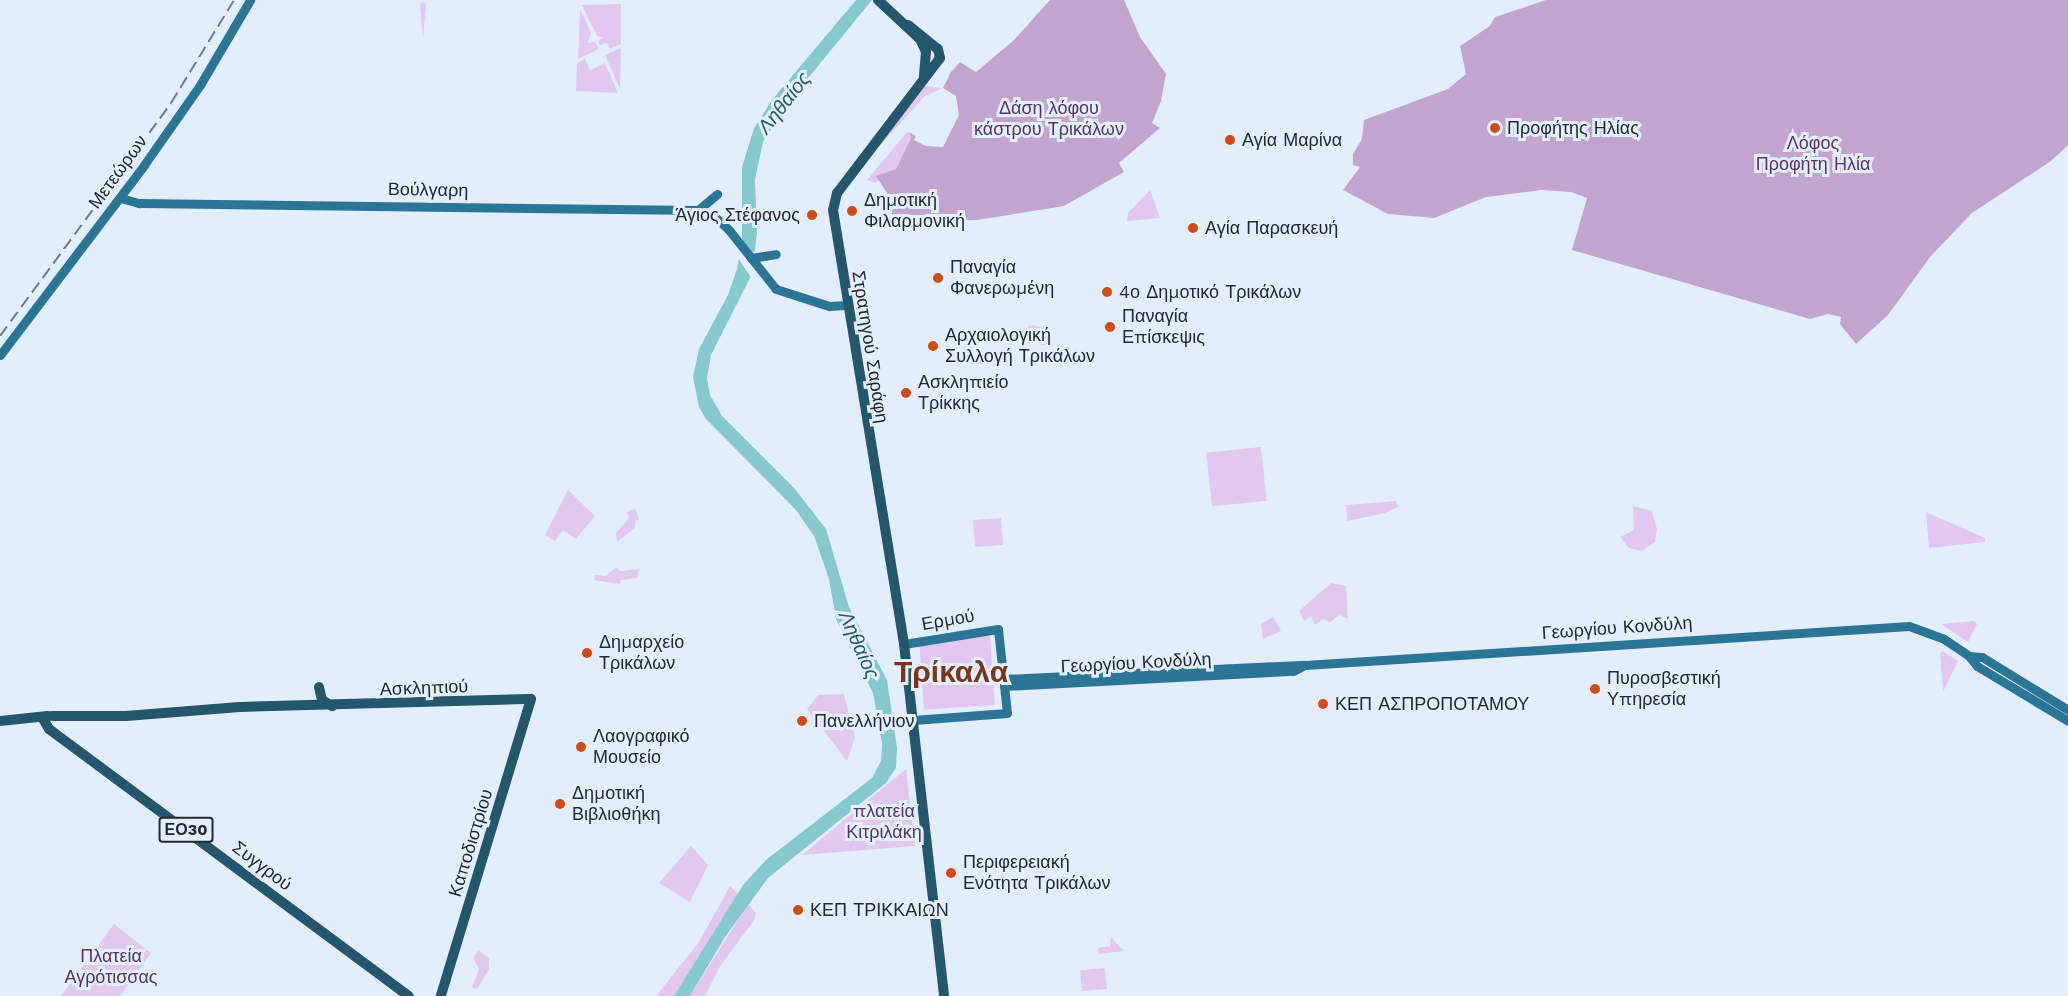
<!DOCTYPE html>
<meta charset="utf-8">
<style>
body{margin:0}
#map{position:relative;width:2068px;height:996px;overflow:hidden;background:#e3eefd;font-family:"Work Sans",sans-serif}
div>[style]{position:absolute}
.green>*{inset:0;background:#e2c8ef;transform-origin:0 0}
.forest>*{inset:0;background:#c1a5cf}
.water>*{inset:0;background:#86c9cd}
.pier>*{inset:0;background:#e3eefd}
.secondary>*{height:9px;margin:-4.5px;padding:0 4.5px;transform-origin:4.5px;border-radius:4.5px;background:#2c7695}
.primary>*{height:10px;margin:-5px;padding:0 5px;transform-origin:5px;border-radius:5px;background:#24566c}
.rail>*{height:2px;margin-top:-1px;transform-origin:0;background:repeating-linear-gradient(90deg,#747a84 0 12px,transparent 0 18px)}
.dots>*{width:16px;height:16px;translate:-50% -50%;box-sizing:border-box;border:3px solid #e3eefd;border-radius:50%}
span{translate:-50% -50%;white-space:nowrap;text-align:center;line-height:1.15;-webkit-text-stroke:6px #e3eefd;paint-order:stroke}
.shield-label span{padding:2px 4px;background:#e3eefd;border:2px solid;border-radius:4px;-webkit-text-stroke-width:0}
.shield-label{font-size:16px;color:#25292f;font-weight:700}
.park-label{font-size:18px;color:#573368}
.poi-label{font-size:18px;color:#25292f}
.left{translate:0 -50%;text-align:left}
.right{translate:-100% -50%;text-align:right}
.street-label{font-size:18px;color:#25292f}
.water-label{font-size:20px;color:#255d61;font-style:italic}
.town-label{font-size:30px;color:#79361f;font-weight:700}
</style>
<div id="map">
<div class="green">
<i style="clip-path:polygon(424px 2px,426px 5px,423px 40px,420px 4px)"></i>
<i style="clip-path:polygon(621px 4px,621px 44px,610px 49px,607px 43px,600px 45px,598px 41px,603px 38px,597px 36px,582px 5px)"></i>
<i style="clip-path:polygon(580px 9px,591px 33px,588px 43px,595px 42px,599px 49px,578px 59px)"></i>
<i style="clip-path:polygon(621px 48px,620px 89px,605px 55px)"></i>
<i style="clip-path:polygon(585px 59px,590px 70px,605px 63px,618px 93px,576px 91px,577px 63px)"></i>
<i style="clip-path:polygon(923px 86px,943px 88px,925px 96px,875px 151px)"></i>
<i style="clip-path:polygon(908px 131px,911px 138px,896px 169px,875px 183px,867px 180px)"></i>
<i style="clip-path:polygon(1150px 190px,1160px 218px,1127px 221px,1128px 213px)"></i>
<i style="clip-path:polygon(1033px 325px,1052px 330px,1048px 346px,1024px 341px,1028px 326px)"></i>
<i style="left:1261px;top:447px;width:54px;height:55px;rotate:84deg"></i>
<i style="clip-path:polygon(568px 490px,595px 516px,576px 539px,563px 530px,555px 541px,545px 535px)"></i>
<i style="clip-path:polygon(1396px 501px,1398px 507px,1385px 513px,1347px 521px,1346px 505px)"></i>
<i style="clip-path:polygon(1633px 506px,1652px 511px,1657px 529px,1655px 542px,1642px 551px,1629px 548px,1620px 537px,1634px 530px)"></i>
<i style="clip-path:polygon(635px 508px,639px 519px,635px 521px,635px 528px,617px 542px,616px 533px,629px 518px,627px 512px)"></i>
<i style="clip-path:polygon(1926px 512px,1985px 538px,1985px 542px,1929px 548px)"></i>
<i style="left:1001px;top:518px;width:27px;height:28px;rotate:86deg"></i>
<i style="clip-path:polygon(616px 567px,620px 571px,639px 569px,637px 578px,621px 580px,620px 584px,594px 580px,595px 575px,606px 576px)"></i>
<i style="clip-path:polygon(1331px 583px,1346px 586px,1348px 619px,1339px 615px,1330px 622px,1323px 619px,1315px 625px,1311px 616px,1304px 621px,1299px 611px)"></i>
<i style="clip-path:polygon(1273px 617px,1281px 631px,1263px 639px,1261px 624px)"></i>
<i style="clip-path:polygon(1974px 621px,1977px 624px,1968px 642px,1941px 624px)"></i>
<i style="left:990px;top:636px;width:69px;height:71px;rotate:86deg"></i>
<i style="clip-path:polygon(1943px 651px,1958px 661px,1943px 692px,1940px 653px)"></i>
<i style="clip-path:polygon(844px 694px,855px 738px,847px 761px,807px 709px,818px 695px)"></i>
<i style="clip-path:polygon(906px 769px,915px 846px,802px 855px)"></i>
<i style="clip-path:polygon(691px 846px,708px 865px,690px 902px,659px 883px)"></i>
<i style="clip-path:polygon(730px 886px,739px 895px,674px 996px,656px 996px,699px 942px)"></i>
<i style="clip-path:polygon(748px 904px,756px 913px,755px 919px,719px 968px,705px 996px,690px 996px)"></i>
<i style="clip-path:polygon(114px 924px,151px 953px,120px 996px,61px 996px)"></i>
<i style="clip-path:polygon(1111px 937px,1124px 951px,1099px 954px,1098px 948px,1110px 946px)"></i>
<i style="clip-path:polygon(478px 950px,489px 958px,489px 969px,477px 989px,472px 987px,479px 969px,473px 958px)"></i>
<i style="left:1105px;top:968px;width:21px;height:25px;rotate:85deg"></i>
</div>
<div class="forest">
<i style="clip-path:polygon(1050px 0,1124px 0,1140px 37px,1166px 74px,1161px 101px,1152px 123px,1160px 128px,1119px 163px,1124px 172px,1064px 206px,977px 220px,908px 222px,890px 213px,882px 204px,888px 204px,887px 193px,876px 176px,896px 169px,911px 138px,909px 132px,916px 136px,914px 140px,926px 146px,943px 147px,959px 115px,956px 96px,943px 88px,951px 72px,960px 62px,976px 72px,1014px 40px)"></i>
<i style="clip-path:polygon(1546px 0,2068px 0,2068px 145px,2051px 161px,1972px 213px,1930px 257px,1888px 315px,1856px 344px,1840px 324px,1841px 317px,1828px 314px,1810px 319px,1572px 250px,1587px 198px,1571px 192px,1541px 190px,1486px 197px,1434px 218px,1388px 214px,1343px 190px,1360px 167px,1353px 165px,1353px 154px,1362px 139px,1364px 120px,1448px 89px,1466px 74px,1460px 46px,1490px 26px,1495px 17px)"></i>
</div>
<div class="water">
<i style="clip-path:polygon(856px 0,872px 0,791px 99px,763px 142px,755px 180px,757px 233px,752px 274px,711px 355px,707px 378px,710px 395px,722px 416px,795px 489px,826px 529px,849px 607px,887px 680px,897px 748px,896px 768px,886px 783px,768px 878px,725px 937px,690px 996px,674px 996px,743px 885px,766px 860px,872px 778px,881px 761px,882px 744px,873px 693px,836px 619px,829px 579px,814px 536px,796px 510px,706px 419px,699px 407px,693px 377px,699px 349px,728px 295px,737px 269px,742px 239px,742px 167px,754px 128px,772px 100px)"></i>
</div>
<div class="pier">
<i style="clip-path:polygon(739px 235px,751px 251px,759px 253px,753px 280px,737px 257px)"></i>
</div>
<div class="secondary">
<i style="left:121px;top:198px;width:19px;rotate:16deg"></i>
<i style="left:139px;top:203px;width:559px;rotate:0.72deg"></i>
<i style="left:698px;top:210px;width:16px;rotate:18deg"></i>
<i style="left:713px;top:215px;width:22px;rotate:43deg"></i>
<i style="left:729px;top:230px;width:75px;rotate:51.5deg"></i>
<i style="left:776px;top:289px;width:56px;rotate:17.8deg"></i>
<i style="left:829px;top:306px;width:18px;rotate:-3deg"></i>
<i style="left:698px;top:210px;width:25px;rotate:-40deg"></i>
<i style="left:751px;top:258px;width:25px;rotate:-9deg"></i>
<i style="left:0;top:355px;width:238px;rotate:-52.8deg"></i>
<i style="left:144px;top:165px;width:98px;rotate:-55deg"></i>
<i style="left:200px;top:85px;width:99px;rotate:-59.5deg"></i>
<i style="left:904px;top:644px;width:95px;rotate:-9.1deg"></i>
<i style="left:998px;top:629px;width:84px;rotate:83.9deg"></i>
<i style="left:1007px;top:713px;width:94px;rotate:175.7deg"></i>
<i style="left:1969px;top:656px;width:13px;rotate:4deg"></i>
<i style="left:1982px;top:657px;width:101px;rotate:31.6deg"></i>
<i style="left:1003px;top:679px;width:302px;rotate:-2.7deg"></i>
<i style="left:1305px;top:665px;width:605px;rotate:-3.69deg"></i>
<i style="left:1909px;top:626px;width:37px;rotate:20deg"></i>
<i style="left:1944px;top:639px;width:30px;rotate:34deg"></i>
<i style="left:1969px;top:656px;width:13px;rotate:51deg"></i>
<i style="left:1977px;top:666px;width:106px;rotate:31.1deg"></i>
<i style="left:1004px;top:686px;width:289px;rotate:-3deg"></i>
<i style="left:1293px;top:671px;width:11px;rotate:-27deg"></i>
</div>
<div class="primary">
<i style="left:878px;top:0;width:57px;rotate:42.9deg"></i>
<i style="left:920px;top:39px;width:14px;rotate:65deg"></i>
<i style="left:926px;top:52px;width:24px;rotate:95deg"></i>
<i style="left:908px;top:25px;width:38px;rotate:39deg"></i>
<i style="left:938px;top:49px;width:9px;rotate:77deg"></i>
<i style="left:940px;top:58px;width:170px;rotate:127.3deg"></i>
<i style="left:837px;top:193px;width:17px;rotate:103deg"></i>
<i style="left:833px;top:210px;width:440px;rotate:80.7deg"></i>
<i style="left:904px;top:644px;width:354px;rotate:83.5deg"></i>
<i style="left:319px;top:687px;width:13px;rotate:77deg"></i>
<i style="left:322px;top:700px;width:12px;rotate:31deg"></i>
<i style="left:52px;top:716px;width:74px"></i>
<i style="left:126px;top:716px;width:114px;rotate:-4.5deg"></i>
<i style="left:240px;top:707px;width:291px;rotate:-1.6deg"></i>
<i style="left:531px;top:699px;width:310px;rotate:106.9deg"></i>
<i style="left:42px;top:717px;width:14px;rotate:60deg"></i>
<i style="left:49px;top:729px;width:448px;rotate:36.6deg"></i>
<i style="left:0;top:721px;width:48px;rotate:-5.9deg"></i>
</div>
<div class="rail">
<i style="left:0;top:336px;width:289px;rotate:-53.7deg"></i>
<i style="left:171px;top:103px;width:121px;rotate:-58.5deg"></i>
</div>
<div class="dots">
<i style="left:1495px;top:128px;background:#d14b12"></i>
<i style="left:1230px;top:140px;background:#d14b12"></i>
<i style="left:852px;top:211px;background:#d14b12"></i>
<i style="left:812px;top:215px;background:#d14b12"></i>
<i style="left:1193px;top:228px;background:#d14b12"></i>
<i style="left:938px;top:278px;background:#d14b12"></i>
<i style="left:1107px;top:292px;background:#d14b12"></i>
<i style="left:1110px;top:327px;background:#d14b12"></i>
<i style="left:933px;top:346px;background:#d14b12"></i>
<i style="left:906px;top:393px;background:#d14b12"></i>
<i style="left:587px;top:653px;background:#d14b12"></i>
<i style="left:1595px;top:689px;background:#d14b12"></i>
<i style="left:1323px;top:704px;background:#d14b12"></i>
<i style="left:802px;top:721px;background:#d14b12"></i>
<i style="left:581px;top:747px;background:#d14b12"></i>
<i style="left:560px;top:804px;background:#d14b12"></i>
<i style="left:951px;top:873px;background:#d14b12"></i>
<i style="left:798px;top:910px;background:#d14b12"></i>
</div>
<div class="shield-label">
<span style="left:186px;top:830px">ΕΟ30</span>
</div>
<div class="park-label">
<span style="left:1049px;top:119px">Δάση λόφου<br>κάστρου Τρικάλων</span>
<span style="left:1813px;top:154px">Λόφος<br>Προφήτη Ηλία</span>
<span style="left:884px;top:822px">πλατεία<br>Κιτριλάκη</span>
<span style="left:111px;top:967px">Πλατεία<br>Αγρότισσας</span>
</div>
<div class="poi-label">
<span class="left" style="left:1507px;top:128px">Προφήτης Ηλίας</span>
<span class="left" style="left:1242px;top:140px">Αγία Μαρίνα</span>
<span class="left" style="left:864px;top:211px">Δημοτική<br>Φιλαρμονική</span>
<span class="right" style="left:800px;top:215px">Άγιος Στέφανος</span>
<span class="left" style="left:1205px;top:228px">Αγία Παρασκευή</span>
<span class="left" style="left:950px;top:278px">Παναγία<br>Φανερωμένη</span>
<span class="left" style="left:1119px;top:292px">4ο Δημοτικό Τρικάλων</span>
<span class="left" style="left:1122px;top:327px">Παναγία<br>Επίσκεψις</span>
<span class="left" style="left:945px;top:346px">Αρχαιολογική<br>Συλλογή Τρικάλων</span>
<span class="left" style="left:918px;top:393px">Ασκληπιείο<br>Τρίκκης</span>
<span class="left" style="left:599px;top:653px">Δημαρχείο<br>Τρικάλων</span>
<span class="left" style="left:1607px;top:689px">Πυροσβεστική<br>Υπηρεσία</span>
<span class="left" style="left:1335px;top:704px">ΚΕΠ ΑΣΠΡΟΠΟΤΑΜΟΥ</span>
<span class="left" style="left:814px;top:721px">Πανελλήνιον</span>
<span class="left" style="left:593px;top:747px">Λαογραφικό<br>Μουσείο</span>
<span class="left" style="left:572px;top:804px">Δημοτική<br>Βιβλιοθήκη</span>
<span class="left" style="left:963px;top:873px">Περιφερειακή<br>Ενότητα Τρικάλων</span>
<span class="left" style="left:810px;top:910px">ΚΕΠ ΤΡΙΚΚΑΙΩΝ</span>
</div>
<div class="street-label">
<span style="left:118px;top:172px;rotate:-54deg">Μετεώρων</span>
<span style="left:428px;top:190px;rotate:1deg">Βούλγαρη</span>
<span style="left:870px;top:347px;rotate:81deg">Στρατηγού Σαράφη</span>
<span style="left:948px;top:620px;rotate:-10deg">Ερμού</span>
<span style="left:1617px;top:628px;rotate:-4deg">Γεωργίου Κονδύλη</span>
<span style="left:1136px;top:663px;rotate:-3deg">Γεωργίου Κονδύλη</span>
<span style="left:424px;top:688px;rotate:-2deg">Ασκληπιού</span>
<span style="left:471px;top:843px;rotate:-73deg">Καποδιστρίου</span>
<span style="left:262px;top:866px;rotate:37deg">Συγγρού</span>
</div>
<div class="water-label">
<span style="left:784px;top:103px;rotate:-52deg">Ληθαίος</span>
<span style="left:859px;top:645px;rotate:66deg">Ληθαίος</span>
</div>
<div class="town-label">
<span style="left:951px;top:672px">Τρίκαλα</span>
</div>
</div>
